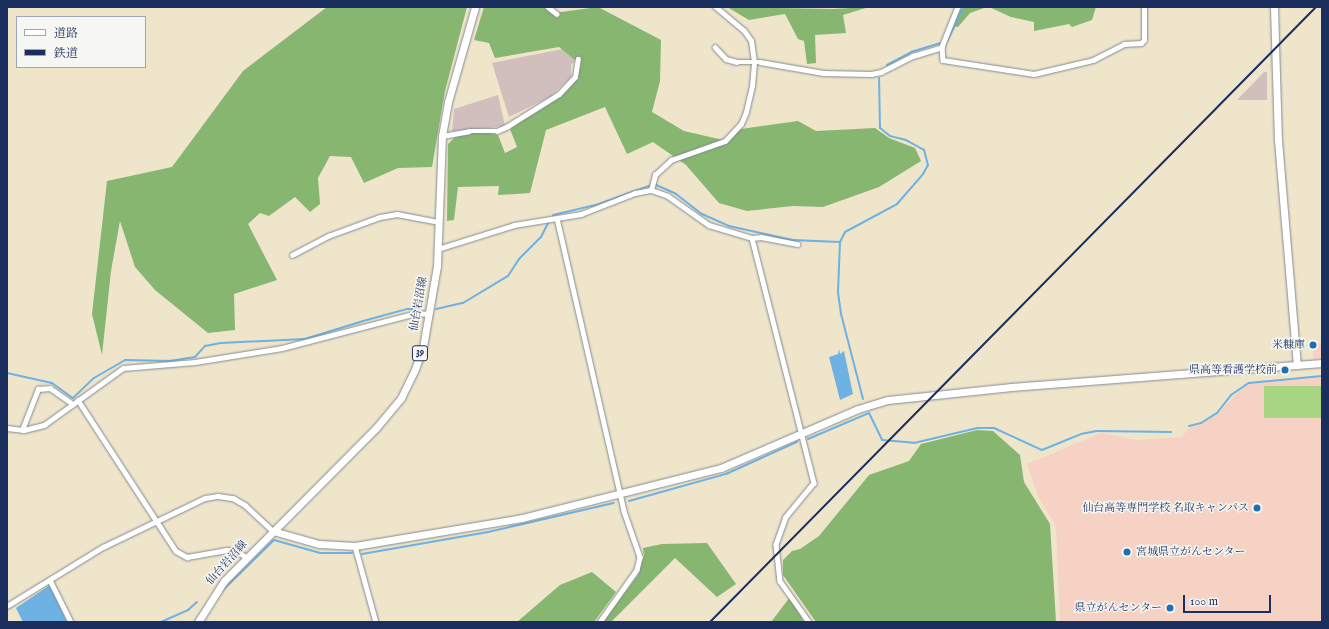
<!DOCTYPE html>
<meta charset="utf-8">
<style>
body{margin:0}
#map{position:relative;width:1329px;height:629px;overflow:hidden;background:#eee5ca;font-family:"IM FELL English","Noto Serif JP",serif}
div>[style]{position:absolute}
.built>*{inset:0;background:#f5d2c3}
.industrial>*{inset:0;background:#d1bfbd}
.green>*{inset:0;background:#a8d582;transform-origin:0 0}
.forest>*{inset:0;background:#86b670}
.water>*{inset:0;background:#6eb1e3}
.stream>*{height:2px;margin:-1px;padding:0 1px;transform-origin:1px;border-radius:1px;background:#6eb1e3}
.roads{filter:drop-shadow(0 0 1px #848a94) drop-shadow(0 0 1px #848a94)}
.street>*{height:4.5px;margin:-2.25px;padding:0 2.25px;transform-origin:2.25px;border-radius:2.25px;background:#fff}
.secondary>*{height:7px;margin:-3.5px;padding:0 3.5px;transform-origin:3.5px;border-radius:3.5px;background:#fff}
.primary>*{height:7px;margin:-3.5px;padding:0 3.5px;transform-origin:3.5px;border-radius:3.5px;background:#fff}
.rail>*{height:2px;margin:-1px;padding:0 1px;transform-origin:1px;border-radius:1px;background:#1b2f5e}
.dots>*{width:11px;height:11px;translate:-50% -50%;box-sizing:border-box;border:2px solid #f6f6f2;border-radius:50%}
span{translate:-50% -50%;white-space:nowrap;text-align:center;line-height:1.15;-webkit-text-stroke:3px #f6f6f2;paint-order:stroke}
.shield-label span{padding:1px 3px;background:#f6f6f2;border:1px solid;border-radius:3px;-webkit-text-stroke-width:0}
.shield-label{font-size:10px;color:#1b2f5e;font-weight:700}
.street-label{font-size:11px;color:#1b2f5e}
.poi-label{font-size:11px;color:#1b2f5e}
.right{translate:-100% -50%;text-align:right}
.left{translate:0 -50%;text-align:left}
.frame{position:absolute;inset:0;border:8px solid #1b2f5e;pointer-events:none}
.legend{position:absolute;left:16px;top:16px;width:130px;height:52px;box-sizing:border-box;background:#f6f6f2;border:1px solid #9ea6b7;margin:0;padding:5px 7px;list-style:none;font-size:12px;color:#1b2f5e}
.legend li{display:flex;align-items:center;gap:8px;height:20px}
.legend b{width:20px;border:1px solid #9ea6b7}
.scale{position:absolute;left:1183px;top:595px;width:88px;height:18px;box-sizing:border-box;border:2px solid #1b2f5e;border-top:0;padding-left:5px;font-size:12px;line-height:14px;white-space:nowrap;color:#1b2f5e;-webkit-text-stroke:3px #f6f6f2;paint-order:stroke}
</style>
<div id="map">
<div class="built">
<i style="clip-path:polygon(1322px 343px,1322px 358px,1314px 359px,1312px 344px)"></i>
<i style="clip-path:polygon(1322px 377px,1322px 622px,1060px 622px,1056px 526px,1038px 496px,1027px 464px,1101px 433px,1137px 440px,1182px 437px,1188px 429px,1217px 415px,1238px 392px,1253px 382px)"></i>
</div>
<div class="industrial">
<i style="clip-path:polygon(573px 47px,574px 62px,571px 65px,571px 77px,550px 97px,509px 117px,492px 63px)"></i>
<i style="clip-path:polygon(1264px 72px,1267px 72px,1267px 100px,1237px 100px)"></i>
<i style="clip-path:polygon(498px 95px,505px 126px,452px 132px,454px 109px)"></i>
</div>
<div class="green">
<i style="left:1322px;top:386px;width:32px;height:58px;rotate:90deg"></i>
</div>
<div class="forest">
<i style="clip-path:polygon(327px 7px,467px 7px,445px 91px,432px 167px,398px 168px,364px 183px,351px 157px,330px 156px,318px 178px,320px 204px,310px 212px,295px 197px,269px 216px,260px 213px,248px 224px,277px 280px,234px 294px,235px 330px,208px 333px,155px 290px,135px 267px,120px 221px,111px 271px,102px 355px,92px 314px,107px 181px,172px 167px,243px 71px)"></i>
<i style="clip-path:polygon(484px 7px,543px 7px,554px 13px,598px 7px,661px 40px,660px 81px,652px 112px,684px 131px,723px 140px,734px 130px,798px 121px,816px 131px,875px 128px,889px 138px,915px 148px,921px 161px,879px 187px,823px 207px,793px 206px,747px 211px,719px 203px,686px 165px,653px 142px,627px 154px,605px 107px,546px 130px,530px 193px,498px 195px,499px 186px,458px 187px,454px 220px,447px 221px,448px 144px,458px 134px,480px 131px,498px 135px,505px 153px,517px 147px,510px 129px,560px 94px,581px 65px,559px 47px,495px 58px,489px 43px,474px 40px)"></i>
<i style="clip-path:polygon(727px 7px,833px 9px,869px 7px,843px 15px,846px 33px,815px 35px,816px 63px,807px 64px,804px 41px,798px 39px,785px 14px,749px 20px)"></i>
<i style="clip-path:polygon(962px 7px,987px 7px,970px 13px,958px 27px,952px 26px)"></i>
<i style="clip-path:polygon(989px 7px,1096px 7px,1092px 20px,1072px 27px,1069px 24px,1034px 31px,1034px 22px,1011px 17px)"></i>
<i style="clip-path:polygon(977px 430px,993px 431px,1020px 455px,1024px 482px,1050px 524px,1056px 622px,816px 622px,783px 575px,783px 560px,792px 551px,800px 549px,819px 536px,869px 475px,909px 461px,921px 444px)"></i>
<i style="clip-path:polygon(707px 543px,736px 584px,717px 597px,675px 558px,611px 622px,603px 622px,638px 575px,644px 556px,643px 548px,662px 544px)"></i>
<i style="clip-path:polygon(592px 572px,616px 592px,594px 622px,517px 622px,560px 585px)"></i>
<i style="clip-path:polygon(790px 597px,804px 622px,771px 622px)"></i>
</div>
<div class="water">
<i style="clip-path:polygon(839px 349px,840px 354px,844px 351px,853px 394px,840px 400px,829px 357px,838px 354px)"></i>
<i style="clip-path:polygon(50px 585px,67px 622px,23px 622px,16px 608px)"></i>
</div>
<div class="stream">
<i style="left:946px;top:43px;width:40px;rotate:-63.4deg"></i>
<i style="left:887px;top:65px;width:27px;rotate:-28deg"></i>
<i style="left:911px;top:52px;width:30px;rotate:-17deg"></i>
<i style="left:553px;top:215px;width:47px;rotate:-13.4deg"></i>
<i style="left:599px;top:204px;width:59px;rotate:-20deg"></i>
<i style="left:654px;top:184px;width:24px;rotate:24deg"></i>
<i style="left:676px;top:194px;width:33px;rotate:38deg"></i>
<i style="left:702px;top:214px;width:30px;rotate:24deg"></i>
<i style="left:729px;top:226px;width:65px;rotate:12.5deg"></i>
<i style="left:792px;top:240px;width:48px;rotate:2.4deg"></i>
<i style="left:436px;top:309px;width:28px;rotate:-13deg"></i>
<i style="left:463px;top:303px;width:52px;rotate:-31deg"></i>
<i style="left:508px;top:276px;width:20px;rotate:-57deg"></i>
<i style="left:519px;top:259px;width:31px;rotate:-45deg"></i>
<i style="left:541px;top:237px;width:16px;rotate:-63deg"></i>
<i style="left:7px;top:373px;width:46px;rotate:12.5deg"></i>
<i style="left:52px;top:383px;width:26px;rotate:36deg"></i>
<i style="left:73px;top:398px;width:29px;rotate:-44deg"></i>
<i style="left:94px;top:378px;width:36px;rotate:-30deg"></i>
<i style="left:125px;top:360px;width:45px;rotate:1.3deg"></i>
<i style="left:170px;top:361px;width:25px;rotate:-9deg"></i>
<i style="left:195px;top:357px;width:15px;rotate:-48deg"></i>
<i style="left:205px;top:346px;width:16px;rotate:-11deg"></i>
<i style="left:221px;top:343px;width:84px;rotate:-2.7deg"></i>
<i style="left:305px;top:339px;width:61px;rotate:-17.2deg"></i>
<i style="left:363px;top:321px;width:46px;rotate:-15.3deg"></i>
<i style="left:407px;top:309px;width:13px"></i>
<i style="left:863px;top:399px;width:88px;rotate:-104.5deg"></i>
<i style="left:841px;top:314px;width:22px;rotate:-98deg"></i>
<i style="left:838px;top:292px;width:50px;rotate:-87.7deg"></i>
<i style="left:840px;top:242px;width:11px;rotate:-63deg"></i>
<i style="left:845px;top:232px;width:59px;rotate:-28.3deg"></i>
<i style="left:897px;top:204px;width:40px;rotate:-49deg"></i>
<i style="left:923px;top:174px;width:10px;rotate:-61deg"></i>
<i style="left:928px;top:165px;width:16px;rotate:-105deg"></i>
<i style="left:924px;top:150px;width:21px;rotate:-151deg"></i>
<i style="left:906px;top:140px;width:16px;rotate:-166deg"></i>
<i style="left:890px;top:136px;width:13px;rotate:-141deg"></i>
<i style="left:880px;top:128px;width:50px;rotate:-91.1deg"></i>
<i style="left:1189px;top:426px;width:12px;rotate:-14deg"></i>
<i style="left:1201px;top:423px;width:19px;rotate:-32deg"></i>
<i style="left:1217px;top:413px;width:23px;rotate:-52deg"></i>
<i style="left:1231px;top:395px;width:22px;rotate:-34deg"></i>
<i style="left:1249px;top:383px;width:73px;rotate:-5.5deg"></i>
<i style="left:808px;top:439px;width:66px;rotate:-23.1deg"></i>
<i style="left:869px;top:413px;width:30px;rotate:64deg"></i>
<i style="left:882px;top:440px;width:32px;rotate:5deg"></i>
<i style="left:914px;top:443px;width:65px;rotate:-13.4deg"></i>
<i style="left:977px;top:428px;width:17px"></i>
<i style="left:994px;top:428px;width:53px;rotate:24.6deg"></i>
<i style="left:1042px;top:450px;width:42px;rotate:-22.3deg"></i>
<i style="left:1081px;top:434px;width:16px;rotate:-11deg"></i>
<i style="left:1097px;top:431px;width:74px;rotate:0.8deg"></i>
<i style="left:629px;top:501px;width:101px;rotate:-15.6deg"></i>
<i style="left:726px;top:474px;width:78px;rotate:-24.3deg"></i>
<i style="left:362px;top:554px;width:128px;rotate:-9.9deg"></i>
<i style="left:488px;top:532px;width:129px;rotate:-13deg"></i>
<i style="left:219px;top:594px;width:77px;rotate:-44.5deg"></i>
<i style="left:274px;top:540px;width:48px;rotate:15.8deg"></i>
<i style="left:320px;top:553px;width:32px"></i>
<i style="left:161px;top:622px;width:30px;rotate:-24deg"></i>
<i style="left:188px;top:610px;width:12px;rotate:-42deg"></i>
</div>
<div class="roads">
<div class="street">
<i style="left:548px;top:7px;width:11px;rotate:38deg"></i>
<i style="left:958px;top:7px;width:43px;rotate:111.8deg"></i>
<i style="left:942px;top:47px;width:13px;rotate:86deg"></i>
<i style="left:943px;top:60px;width:92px;rotate:8.7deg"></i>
<i style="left:1034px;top:74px;width:61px;rotate:-13.3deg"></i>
<i style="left:1093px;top:60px;width:35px;rotate:-27deg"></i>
<i style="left:1124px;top:44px;width:17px;rotate:-3deg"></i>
<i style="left:1141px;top:43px;width:4px;rotate:-45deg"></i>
<i style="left:1144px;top:40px;width:33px;rotate:-90deg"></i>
<i style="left:715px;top:47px;width:16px;rotate:47deg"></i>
<i style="left:726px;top:59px;width:11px;rotate:15deg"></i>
<i style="left:737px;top:62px;width:23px"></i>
<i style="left:760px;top:62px;width:64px;rotate:9.9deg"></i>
<i style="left:823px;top:73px;width:48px;rotate:1.2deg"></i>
<i style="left:871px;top:74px;width:10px;rotate:-11deg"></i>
<i style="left:881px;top:72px;width:36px;rotate:-27deg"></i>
<i style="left:913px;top:56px;width:30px;rotate:-17deg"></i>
<i style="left:442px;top:136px;width:27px;rotate:-10deg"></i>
<i style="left:469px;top:131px;width:28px"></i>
<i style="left:497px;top:131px;width:12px;rotate:-24deg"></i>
<i style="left:508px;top:126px;width:60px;rotate:-32.1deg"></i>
<i style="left:559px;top:94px;width:23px;rotate:-47deg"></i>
<i style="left:575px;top:77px;width:18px;rotate:-81deg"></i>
<i style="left:651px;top:190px;width:16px;rotate:-75deg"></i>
<i style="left:655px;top:175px;width:22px;rotate:-43deg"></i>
<i style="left:671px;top:160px;width:57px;rotate:-19.4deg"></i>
<i style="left:725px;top:141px;width:23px;rotate:-47deg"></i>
<i style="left:741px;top:124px;width:13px;rotate:-67deg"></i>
<i style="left:746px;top:112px;width:27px;rotate:-77deg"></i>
<i style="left:752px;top:86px;width:24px;rotate:-85deg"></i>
<i style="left:754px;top:62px;width:21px;rotate:-98deg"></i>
<i style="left:751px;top:41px;width:12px;rotate:-125deg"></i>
<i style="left:744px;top:31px;width:38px;rotate:-140deg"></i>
<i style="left:557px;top:218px;width:301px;rotate:77.1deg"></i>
<i style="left:624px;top:511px;width:49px;rotate:70.8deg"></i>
<i style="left:640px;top:557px;width:13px;rotate:103deg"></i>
<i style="left:637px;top:570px;width:64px;rotate:125.4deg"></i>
<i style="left:752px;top:238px;width:9px;rotate:-6deg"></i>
<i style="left:761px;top:237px;width:37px;rotate:11deg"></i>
<i style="left:438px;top:249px;width:80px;rotate:-17.5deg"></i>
<i style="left:514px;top:225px;width:68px;rotate:-9.3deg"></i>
<i style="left:581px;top:214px;width:58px;rotate:-21.3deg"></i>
<i style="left:635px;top:193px;width:16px;rotate:-11deg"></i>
<i style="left:651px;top:190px;width:18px;rotate:19deg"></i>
<i style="left:668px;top:196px;width:50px;rotate:35.3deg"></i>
<i style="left:709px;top:225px;width:45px;rotate:16.8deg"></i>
<i style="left:752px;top:238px;width:253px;rotate:75.8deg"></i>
<i style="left:814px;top:483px;width:44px;rotate:129.5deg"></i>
<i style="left:786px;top:517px;width:29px;rotate:110deg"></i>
<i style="left:776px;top:544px;width:37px;rotate:84deg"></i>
<i style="left:780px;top:581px;width:50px;rotate:54.7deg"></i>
<i style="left:292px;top:255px;width:41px;rotate:-27.8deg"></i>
<i style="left:328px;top:236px;width:55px;rotate:-20.1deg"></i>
<i style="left:380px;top:217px;width:17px;rotate:-10deg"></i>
<i style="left:397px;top:214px;width:43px;rotate:10.8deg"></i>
<i style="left:78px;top:400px;width:180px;rotate:57deg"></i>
<i style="left:176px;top:551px;width:13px;rotate:29deg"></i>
<i style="left:187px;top:557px;width:40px;rotate:-10deg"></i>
<i style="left:226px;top:550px;width:11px;rotate:5deg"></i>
<i style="left:237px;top:551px;width:11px;rotate:34deg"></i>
<i style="left:7px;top:428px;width:17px;rotate:7deg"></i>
<i style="left:24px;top:430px;width:21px;rotate:-14deg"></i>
<i style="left:44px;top:425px;width:97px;rotate:-35.8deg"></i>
<i style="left:123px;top:368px;width:72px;rotate:-4.8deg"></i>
<i style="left:195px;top:362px;width:88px;rotate:-9.1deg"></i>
<i style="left:282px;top:348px;width:138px;rotate:-14.6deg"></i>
<i style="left:416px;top:313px;width:13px;rotate:4deg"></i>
<i style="left:22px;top:430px;width:44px;rotate:-68.7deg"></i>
<i style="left:38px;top:389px;width:12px;rotate:-5deg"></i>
<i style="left:50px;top:388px;width:28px;rotate:35deg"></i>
<i style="left:355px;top:546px;width:79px;rotate:74.6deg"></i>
<i style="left:50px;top:580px;width:47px;rotate:63.4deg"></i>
<i style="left:7px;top:606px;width:113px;rotate:-31.6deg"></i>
<i style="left:103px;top:547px;width:113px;rotate:-25.7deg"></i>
<i style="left:205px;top:498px;width:13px;rotate:-9deg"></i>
<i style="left:218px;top:496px;width:15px;rotate:8deg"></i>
<i style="left:233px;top:498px;width:14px;rotate:30deg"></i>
<i style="left:245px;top:505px;width:38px;rotate:43deg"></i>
</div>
<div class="secondary">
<i style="left:1274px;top:7px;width:133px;rotate:88.3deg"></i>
<i style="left:1278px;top:140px;width:226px;rotate:85.2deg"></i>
<i style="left:273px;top:531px;width:48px;rotate:15.8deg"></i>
<i style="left:319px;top:544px;width:36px;rotate:3deg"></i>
<i style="left:355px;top:546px;width:169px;rotate:-9.5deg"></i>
<i style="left:522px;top:518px;width:205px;rotate:-14.1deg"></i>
<i style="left:721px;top:468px;width:149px;rotate:-23.3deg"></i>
<i style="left:858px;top:409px;width:31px;rotate:-17deg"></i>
<i style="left:888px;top:400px;width:124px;rotate:-6deg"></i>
<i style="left:1011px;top:387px;width:312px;rotate:-4.4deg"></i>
</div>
<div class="primary">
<i style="left:198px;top:622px;width:49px;rotate:-57.6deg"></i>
<i style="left:224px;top:581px;width:216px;rotate:-45.2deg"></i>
<i style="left:376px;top:428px;width:39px;rotate:-50deg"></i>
<i style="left:401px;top:398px;width:32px;rotate:-64deg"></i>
<i style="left:415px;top:369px;width:23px;rotate:-70deg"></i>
<i style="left:423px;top:347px;width:82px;rotate:-80.2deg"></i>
<i style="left:437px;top:266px;width:130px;rotate:-87.8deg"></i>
<i style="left:442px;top:136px;width:35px;rotate:-80deg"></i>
<i style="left:448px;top:102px;width:99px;rotate:-74.1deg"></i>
</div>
</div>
<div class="rail">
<i style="left:710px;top:622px;width:863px;rotate:-45.42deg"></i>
</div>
<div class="dots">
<i style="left:1313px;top:345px;background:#1f6fb2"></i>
<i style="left:1285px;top:370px;background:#1f6fb2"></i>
<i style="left:1257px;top:508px;background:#1f6fb2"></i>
<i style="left:1127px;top:552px;background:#1f6fb2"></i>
<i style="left:1170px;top:608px;background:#1f6fb2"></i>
</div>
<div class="shield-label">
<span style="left:420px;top:353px">39</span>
</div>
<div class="street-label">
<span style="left:419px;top:304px;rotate:-80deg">仙台岩沼線</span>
<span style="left:227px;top:563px;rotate:-48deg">仙台岩沼線</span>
</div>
<div class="poi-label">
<span class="right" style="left:1305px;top:345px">米糠庫</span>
<span class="right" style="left:1277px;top:370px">県高等看護学校前</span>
<span class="right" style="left:1249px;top:508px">仙台高等専門学校 名取キャンパス</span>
<span class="left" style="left:1136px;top:552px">宮城県立がんセンター</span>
<span class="right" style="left:1162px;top:608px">県立がんセンター</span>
</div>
<div class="frame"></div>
<ul class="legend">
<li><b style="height:5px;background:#fff"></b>道路</li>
<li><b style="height:5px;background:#1b2f5e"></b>鉄道</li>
</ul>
<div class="scale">100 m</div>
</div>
